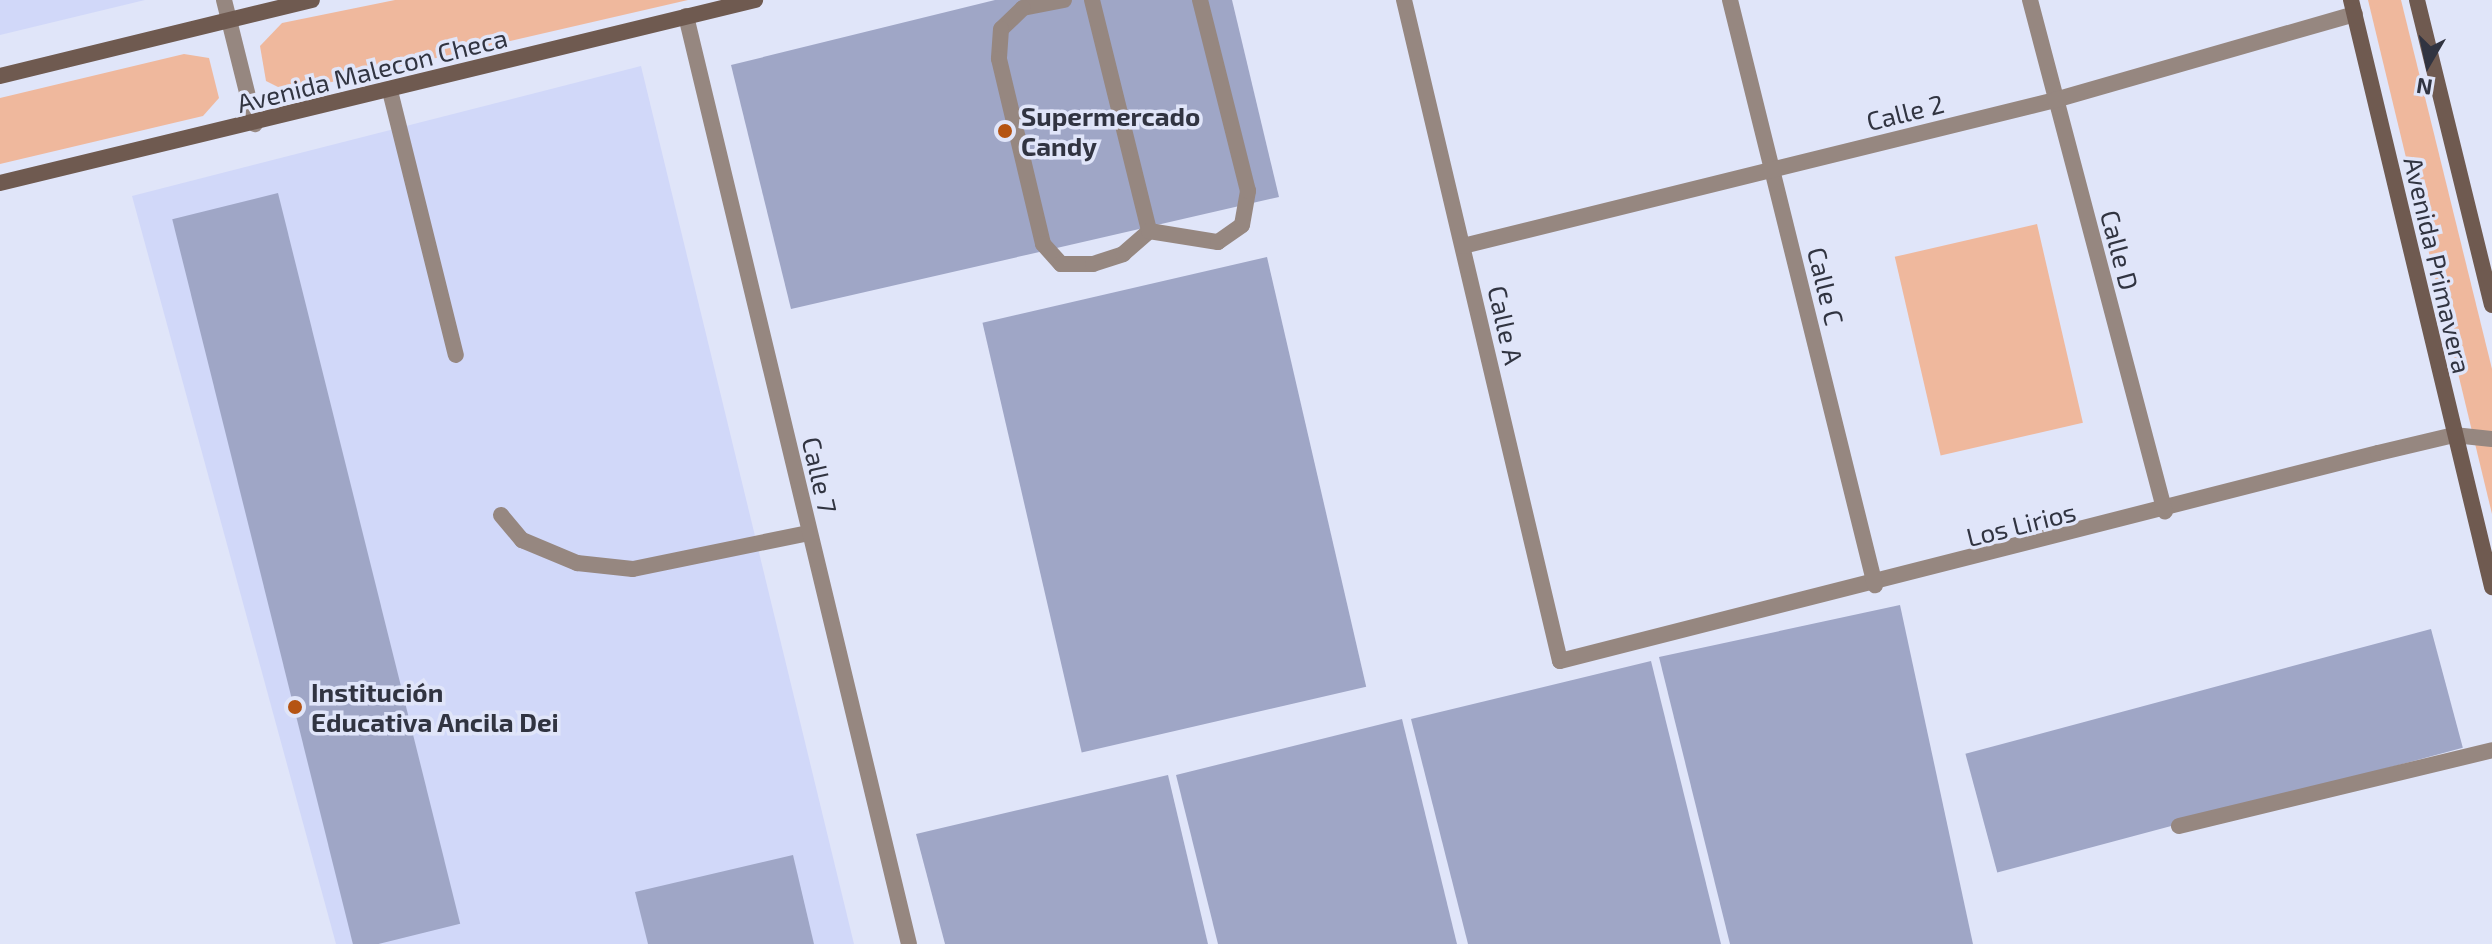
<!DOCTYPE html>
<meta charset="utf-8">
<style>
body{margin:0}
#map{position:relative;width:2492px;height:944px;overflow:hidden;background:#e0e5f9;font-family:"Exo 2",sans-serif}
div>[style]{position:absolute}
.built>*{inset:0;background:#d1d8f9}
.green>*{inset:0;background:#efb89d;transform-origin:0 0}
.building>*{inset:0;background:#9fa6c6;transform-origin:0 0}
.lane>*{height:16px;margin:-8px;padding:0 8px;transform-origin:8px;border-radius:8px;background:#968780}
.street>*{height:16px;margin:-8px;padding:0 8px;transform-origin:8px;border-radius:8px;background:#968780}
.secondary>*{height:16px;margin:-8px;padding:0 8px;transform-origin:8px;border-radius:8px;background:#6f5a50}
.dots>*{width:22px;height:22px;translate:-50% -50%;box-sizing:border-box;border:4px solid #e0e5f9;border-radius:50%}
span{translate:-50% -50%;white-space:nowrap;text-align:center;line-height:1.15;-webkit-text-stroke:7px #e0e5f9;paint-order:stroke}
.street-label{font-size:26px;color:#313441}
.poi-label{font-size:26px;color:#313441;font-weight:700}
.left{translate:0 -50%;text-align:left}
.north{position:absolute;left:2388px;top:24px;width:80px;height:80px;-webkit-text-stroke:6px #e0e5f9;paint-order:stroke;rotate:189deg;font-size:22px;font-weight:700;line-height:32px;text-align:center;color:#313441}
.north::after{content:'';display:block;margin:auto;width:28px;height:36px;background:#313441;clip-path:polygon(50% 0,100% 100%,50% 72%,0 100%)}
</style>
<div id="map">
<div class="built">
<i style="clip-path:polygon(0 0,145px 0,0 35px)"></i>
<i style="clip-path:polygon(641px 66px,854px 944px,336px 944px,132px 196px)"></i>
</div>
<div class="green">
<i style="clip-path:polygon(395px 0,688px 0,288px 92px,266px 81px,260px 46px,282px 23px)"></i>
<i style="clip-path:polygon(2368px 0,2401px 0,2492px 369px,2492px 514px)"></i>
<i style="clip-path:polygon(184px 54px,209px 58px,219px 98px,203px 116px,0 164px,0 98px)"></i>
<i style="left:2037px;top:224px;width:204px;height:146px;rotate:77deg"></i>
</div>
<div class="building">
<i style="clip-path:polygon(995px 0,1232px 0,1279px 197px,791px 309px,731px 65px)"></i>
<i style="left:278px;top:193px;width:753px;height:109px;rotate:76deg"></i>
<i style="left:1267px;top:257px;width:441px;height:292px;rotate:77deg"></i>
<i style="clip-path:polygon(1900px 605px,1973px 944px,1730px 944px,1659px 657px)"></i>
<i style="left:2431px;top:629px;width:123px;height:482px;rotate:75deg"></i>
<i style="clip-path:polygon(1651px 661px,1721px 944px,1468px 944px,1411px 719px)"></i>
<i style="clip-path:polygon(1402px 719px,1457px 944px,1218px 944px,1176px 775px)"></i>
<i style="clip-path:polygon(1168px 775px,1208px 944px,945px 944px,916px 834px)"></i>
<i style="clip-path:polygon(793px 855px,814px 944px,648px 944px,635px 892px)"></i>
</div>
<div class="lane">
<i style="left:1064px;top:0;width:42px;rotate:169deg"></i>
<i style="left:1023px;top:8px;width:30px;rotate:136deg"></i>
<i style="left:1001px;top:29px;width:30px;rotate:94deg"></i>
<i style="left:999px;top:59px;width:190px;rotate:76.6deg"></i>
<i style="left:1043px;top:244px;width:27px;rotate:48deg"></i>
<i style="left:1061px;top:264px;width:32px"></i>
<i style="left:1093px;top:264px;width:32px;rotate:-18deg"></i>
<i style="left:1123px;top:254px;width:35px;rotate:-41deg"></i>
<i style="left:1092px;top:0;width:238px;rotate:76.1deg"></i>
<i style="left:390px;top:91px;width:272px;rotate:76deg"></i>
<i style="left:1149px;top:231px;width:70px;rotate:9.1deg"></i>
<i style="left:1218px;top:242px;width:29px;rotate:-35deg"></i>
<i style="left:1242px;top:225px;width:35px;rotate:-80deg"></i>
<i style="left:1248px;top:191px;width:197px;rotate:-104.1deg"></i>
<i style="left:501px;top:515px;width:33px;rotate:50deg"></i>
<i style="left:522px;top:540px;width:60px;rotate:22.7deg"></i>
<i style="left:577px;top:563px;width:56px;rotate:6.1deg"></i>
<i style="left:633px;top:569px;width:180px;rotate:-11.6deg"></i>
<i style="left:2179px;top:826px;width:322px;rotate:-13.6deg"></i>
</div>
<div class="street">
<i style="left:224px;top:0;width:128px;rotate:76deg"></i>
<i style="left:1404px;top:0;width:679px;rotate:76.72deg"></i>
<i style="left:1560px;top:661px;width:844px;rotate:-14.27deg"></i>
<i style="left:2378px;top:453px;width:78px;rotate:-13.3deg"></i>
<i style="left:2454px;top:435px;width:38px;rotate:6deg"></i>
<i style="left:1730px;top:0;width:603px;rotate:76.08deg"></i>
<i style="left:2030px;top:0;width:529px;rotate:75.23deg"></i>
<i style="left:686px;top:16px;width:954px;rotate:76.49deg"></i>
<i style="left:1463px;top:246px;width:610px;rotate:-13.85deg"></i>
<i style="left:2055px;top:100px;width:312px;rotate:-16deg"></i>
</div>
<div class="secondary">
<i style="left:2351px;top:0;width:604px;rotate:76.49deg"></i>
<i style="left:2417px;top:0;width:314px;rotate:76.2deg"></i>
<i style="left:0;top:76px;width:321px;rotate:-13.7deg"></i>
<i style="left:0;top:183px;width:777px;rotate:-13.62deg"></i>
</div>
<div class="dots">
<i style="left:1005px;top:131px;background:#b55413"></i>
<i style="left:295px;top:707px;background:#b55413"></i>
</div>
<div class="street-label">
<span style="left:372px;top:70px;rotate:-14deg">Avenida Malecon Checa</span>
<span style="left:1905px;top:112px;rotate:-14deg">Calle 2</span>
<span style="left:2120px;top:250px;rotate:75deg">Calle D</span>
<span style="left:2438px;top:265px;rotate:77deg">Avenida Primavera</span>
<span style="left:1826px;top:286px;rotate:76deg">Calle C</span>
<span style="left:1506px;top:325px;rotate:77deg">Calle A</span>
<span style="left:820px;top:475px;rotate:77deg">Calle 7</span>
<span style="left:2021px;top:524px;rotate:-14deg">Los Lirios</span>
</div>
<div class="poi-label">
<span class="left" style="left:1021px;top:131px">Supermercado<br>Candy</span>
<span class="left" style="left:311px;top:707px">Institución<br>Educativa Ancila Dei</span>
</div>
<div class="north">N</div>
</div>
